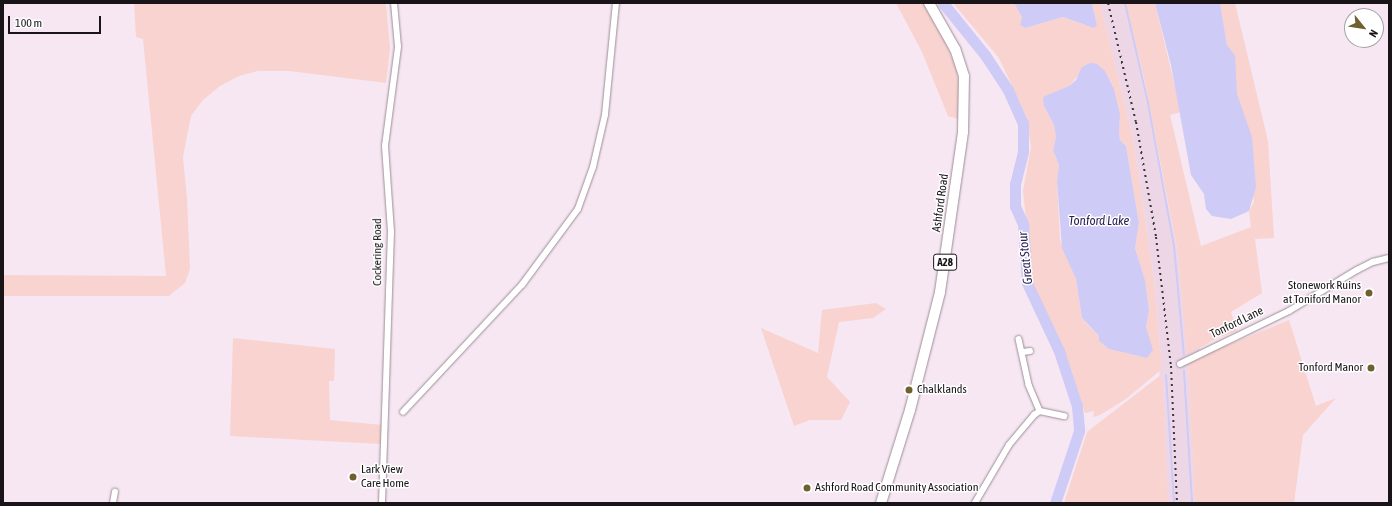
<!DOCTYPE html>
<style>
body{margin:0}
#map{position:relative;width:1392px;height:506px;overflow:hidden;background:#f7e7f2;font-family:"Asap Condensed",sans-serif}
div>[style]{position:absolute}
.built>*{inset:0;background:#edd7e7;transform-origin:0 0}
.green>*{inset:0;background:#f9d3cf}
.water>*{inset:0;background:#cecbf6}
.stream>*{height:2px;margin:-1px;padding:0 1px;transform-origin:1px;border-radius:1px;background:#cecbf6}
.river>*{height:11px;margin:-5.5px;padding:0 5.5px;transform-origin:5.5px;border-radius:5.5px;background:#cecbf6}
.roads{filter:drop-shadow(0 0 1px #9b8d97) drop-shadow(0 0 1px #9b8d97)}
.street>*{height:5.5px;margin:-2.75px;padding:0 2.75px;transform-origin:2.75px;border-radius:2.75px;background:#fff}
.highway>*{height:10px;margin:-5px;padding:0 5px;transform-origin:5px;border-radius:5px;background:#fff}
.rail>*{height:2px;margin-top:-1px;transform-origin:0;background:repeating-linear-gradient(90deg,#3d363b 0 2px,transparent 0 6px)}
.dots>*{width:11px;height:11px;translate:-50% -50%;box-sizing:border-box;border:2px solid #fff;border-radius:50%}
span{translate:-50% -50%;white-space:nowrap;text-align:center;line-height:1.15;-webkit-text-stroke:3px #fff;paint-order:stroke}
.shield-label span{padding:1px 3px;background:#fff;border:1px solid;border-radius:3px;-webkit-text-stroke-width:0}
.shield-label{font-size:11px;color:#191418;font-weight:700}
.street-label{font-size:12px;color:#191418}
.poi-label{font-size:12px;color:#191418}
.right{translate:-100% -50%;text-align:right}
.left{translate:0 -50%;text-align:left}
.water-label{font-size:13px;color:#2a1f52;font-style:italic}
.frame{position:absolute;inset:0;border:4px solid #191418;pointer-events:none}
.north{position:absolute;left:1344px;top:8px;width:40px;height:40px;box-sizing:border-box;background:#fff;border:1px solid #a3a1a3;border-radius:50%;rotate:120deg;font-size:11px;font-weight:700;line-height:16px;text-align:center;color:#191418}
.north::after{content:'';display:block;margin:auto;width:14px;height:18px;background:#6f612f;clip-path:polygon(50% 0,100% 100%,50% 72%,0 100%)}
.scale{position:absolute;left:8px;top:16px;width:93px;height:18px;box-sizing:border-box;border:2px solid #191418;border-top:0;padding-left:5px;font-size:12px;line-height:14px;white-space:nowrap;color:#191418;-webkit-text-stroke:3px #fff;paint-order:stroke}
</style>
<div id="map">
<div class="built">
<i style="clip-path:polygon(1100px 3px,1128px 3px,1178px 254px,1185px 326px,1197px 327px,1200px 350px,1162px 369px,1154px 280px,1133px 138px)"></i>
<i style="left:1188px;top:361px;width:142px;height:29px;rotate:87deg"></i>
</div>
<div class="green">
<i style="clip-path:polygon(134px 3px,386px 3px,390px 48px,386px 83px,289px 71px,258px 71px,239px 76px,220px 86px,203px 100px,191px 116px,183px 157px,187px 198px,190px 269px,185px 283px,169px 296px,3px 296px,3px 275px,166px 276px,143px 39px,136px 37px)"></i>
<i style="clip-path:polygon(896px 3px,925px 3px,941px 31px,956px 68px,959px 86px,958px 119px,948px 116px,922px 52px)"></i>
<i style="clip-path:polygon(evenodd,953px 3px,1014px 3px,1022px 17px,1020px 25px,1025px 28px,1063px 17px,1085px 25px,1097px 25px,1092px 3px,1100px 3px,1133px 138px,1154px 280px,1162px 369px,1126px 399px,1100px 415px,1093px 417px,1094px 411px,1085px 413px,1071px 369px,1033px 284px,1023px 191px,1031px 147px,1027px 118px,999px 58px,953px 3px,1105px 71px,1114px 89px,1120px 114px,1119px 133px,1120px 140px,1126px 146px,1139px 223px,1135px 248px,1145px 280px,1149px 310px,1146px 327px,1149px 338px,1147px 358px,1109px 349px,1099px 341px,1099px 336px,1086px 323px,1082px 318px,1076px 279px,1060px 240px,1057px 181px,1059px 165px,1053px 150px,1056px 137px,1054px 125px,1044px 106px,1044px 97px,1069px 86px,1081px 72px,1105px 71px)"></i>
<i style="clip-path:polygon(1126px 3px,1155px 3px,1181px 112px,1170px 115px,1201px 246px,1251px 227px,1249px 211px,1254px 202px,1235px 83px,1235px 55px,1227px 45px,1220px 3px,1235px 3px,1268px 141px,1274px 238px,1255px 239px,1262px 293px,1231px 312px,1237px 331px,1217px 338px,1187px 355px,1178px 254px,1145px 83px)"></i>
<i style="clip-path:polygon(876px 303px,886px 309px,873px 318px,839px 322px,827px 377px,850px 402px,841px 420px,810px 420px,794px 426px,761px 328px,818px 353px,822px 310px)"></i>
<i style="clip-path:polygon(1289px 320px,1316px 406px,1336px 398px,1303px 435px,1294px 503px,1195px 503px,1188px 361px)"></i>
<i style="clip-path:polygon(233px 338px,335px 349px,334px 381px,329px 381px,330px 420px,382px 425px,381px 444px,230px 436px)"></i>
<i style="clip-path:polygon(1162px 374px,1168px 503px,1064px 503px,1087px 432px)"></i>
</div>
<div class="water">
<i style="clip-path:polygon(1014px 3px,1092px 3px,1097px 25px,1094px 28px,1063px 17px,1025px 28px,1020px 25px,1022px 17px)"></i>
<i style="clip-path:polygon(1155px 3px,1220px 3px,1227px 45px,1235px 55px,1237px 94px,1252px 137px,1256px 187px,1249px 211px,1231px 219px,1212px 216px,1206px 209px,1204px 194px,1191px 175px,1171px 65px)"></i>
<i style="clip-path:polygon(1090px 63px,1097px 64px,1105px 71px,1114px 89px,1120px 114px,1119px 133px,1120px 140px,1126px 146px,1139px 223px,1135px 248px,1145px 280px,1149px 310px,1146px 327px,1153px 350px,1147px 358px,1109px 349px,1099px 341px,1099px 336px,1082px 318px,1076px 279px,1062px 248px,1057px 181px,1059px 165px,1053px 150px,1056px 137px,1054px 125px,1044px 106px,1043px 97px,1069px 86px,1076px 80px,1082px 67px)"></i>
</div>
<div class="stream">
<i style="left:1125px;top:3px;width:103px;rotate:77deg"></i>
<i style="left:1148px;top:103px;width:145px;rotate:79.7deg"></i>
<i style="left:1174px;top:246px;width:109px;rotate:84.8deg"></i>
<i style="left:1184px;top:371px;width:132px;rotate:86.5deg"></i>
<i style="left:1166px;top:375px;width:128px;rotate:86.4deg"></i>
</div>
<div class="river">
<i style="left:943px;top:3px;width:67px;rotate:51.1deg"></i>
<i style="left:985px;top:55px;width:42px;rotate:56.7deg"></i>
<i style="left:1008px;top:90px;width:36px;rotate:66deg"></i>
<i style="left:1023px;top:123px;width:29px;rotate:90deg"></i>
<i style="left:1023px;top:152px;width:33px;rotate:104deg"></i>
<i style="left:1015px;top:184px;width:22px;rotate:90deg"></i>
<i style="left:1015px;top:206px;width:20px;rotate:66deg"></i>
<i style="left:1023px;top:224px;width:59px;rotate:86.1deg"></i>
<i style="left:1027px;top:283px;width:75px;rotate:64.8deg"></i>
<i style="left:1059px;top:351px;width:58px;rotate:71.9deg"></i>
<i style="left:1077px;top:406px;width:25px;rotate:85deg"></i>
<i style="left:1079px;top:431px;width:76px;rotate:108.4deg"></i>
</div>
<div class="roads">
<div class="street">
<i style="left:1019px;top:339px;width:47px;rotate:77.7deg"></i>
<i style="left:1029px;top:385px;width:28px;rotate:67deg"></i>
<i style="left:1023px;top:352px;width:7px;rotate:-8deg"></i>
<i style="left:1180px;top:364px;width:121px;rotate:-25.9deg"></i>
<i style="left:1289px;top:311px;width:79px;rotate:-31.1deg"></i>
<i style="left:1357px;top:270px;width:18px;rotate:-27deg"></i>
<i style="left:1373px;top:262px;width:16px;rotate:-14deg"></i>
<i style="left:403px;top:412px;width:174px;rotate:-46.9deg"></i>
<i style="left:522px;top:285px;width:94px;rotate:-53.6deg"></i>
<i style="left:578px;top:209px;width:45px;rotate:-70.3deg"></i>
<i style="left:593px;top:167px;width:53px;rotate:-77deg"></i>
<i style="left:605px;top:115px;width:113px;rotate:-84.4deg"></i>
<i style="left:113px;top:503px;width:11px;rotate:-80deg"></i>
<i style="left:382px;top:503px;width:271px;rotate:-88.1deg"></i>
<i style="left:391px;top:232px;width:86px;rotate:-94deg"></i>
<i style="left:385px;top:146px;width:100px;rotate:-82.5deg"></i>
<i style="left:398px;top:47px;width:44px;rotate:-95.2deg"></i>
<i style="left:975px;top:503px;width:67px;rotate:-59.6deg"></i>
<i style="left:1009px;top:445px;width:39px;rotate:-50deg"></i>
<i style="left:1034px;top:415px;width:7px;rotate:-34deg"></i>
<i style="left:1040px;top:411px;width:25px;rotate:12deg"></i>
</div>
<div class="highway">
<i style="left:881px;top:503px;width:97px;rotate:-72.7deg"></i>
<i style="left:910px;top:410px;width:122px;rotate:-75.7deg"></i>
<i style="left:940px;top:292px;width:162px;rotate:-81.8deg"></i>
<i style="left:963px;top:132px;width:56px;rotate:-89deg"></i>
<i style="left:964px;top:76px;width:28px;rotate:-108deg"></i>
<i style="left:955px;top:49px;width:53px;rotate:-119.5deg"></i>
</div>
</div>
<div class="rail">
<i style="left:1108px;top:3px;width:122px;rotate:76.8deg"></i>
<i style="left:1136px;top:122px;width:117px;rotate:80.1deg"></i>
<i style="left:1156px;top:237px;width:130px;rotate:83.4deg"></i>
<i style="left:1171px;top:366px;width:137px;rotate:87.5deg"></i>
</div>
<div class="dots">
<i style="left:1369px;top:293px;background:#6f612f"></i>
<i style="left:1371px;top:368px;background:#6f612f"></i>
<i style="left:909px;top:390px;background:#6f612f"></i>
<i style="left:353px;top:477px;background:#6f612f"></i>
<i style="left:807px;top:488px;background:#6f612f"></i>
</div>
<div class="shield-label">
<span style="left:945px;top:262px">A28</span>
</div>
<div class="street-label">
<span style="left:941px;top:203px;rotate:-82deg">Ashford Road</span>
<span style="left:378px;top:252px;rotate:-90deg">Cockering Road</span>
<span style="left:1237px;top:323px;rotate:-26deg">Tonford Lane</span>
</div>
<div class="poi-label">
<span class="right" style="left:1361px;top:293px">Stonework Ruins<br>at Toniford Manor</span>
<span class="right" style="left:1363px;top:368px">Tonford Manor</span>
<span class="left" style="left:917px;top:390px">Chalklands</span>
<span class="left" style="left:361px;top:477px">Lark View<br>Care Home</span>
<span class="left" style="left:815px;top:488px">Ashford Road Community Association</span>
</div>
<div class="water-label">
<span style="left:1099px;top:221px">Tonford Lake</span>
<span style="left:1026px;top:258px;rotate:-96deg">Great Stour</span>
</div>
<div class="frame"></div>
<div class="north">N</div>
<div class="scale">100 m</div>
</div>
